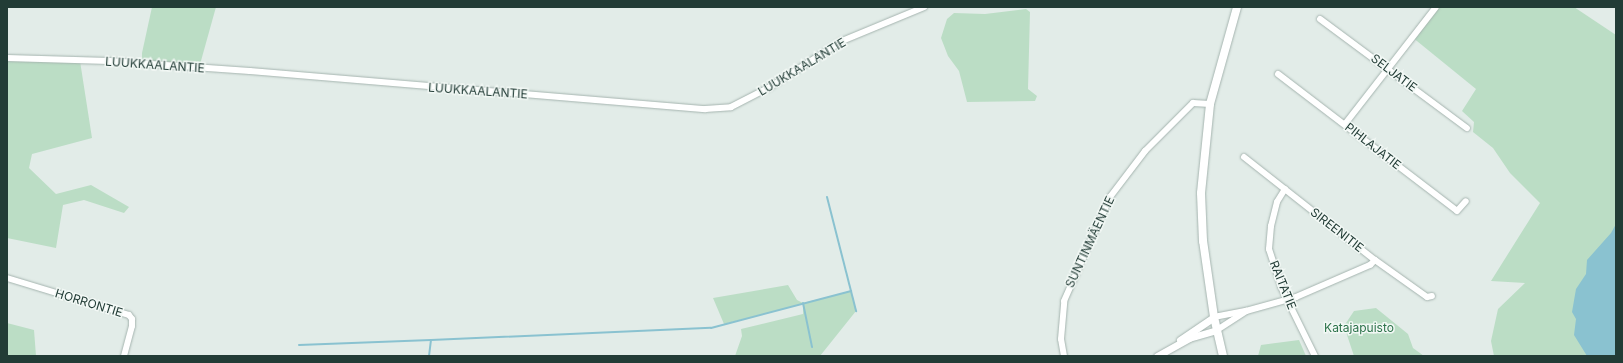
<!DOCTYPE html>
<meta charset="utf-8">
<style>
body{margin:0}
#map{position:relative;width:1623px;height:363px;overflow:hidden;background:#e2ece8;font-family:Inter,sans-serif}
div>[style]{position:absolute}
.green>*{inset:0;background:#bbddc5}
.water>*{inset:0;background:#8ac2d0}
.stream>*{height:2px;margin:-1px;padding:0 1px;transform-origin:1px;border-radius:1px;background:#8ac2d0}
.roads{filter:drop-shadow(0 0 1px #a5b4af) drop-shadow(0 0 1px #a5b4af)}
.minor>*{height:6px;margin:-3px;padding:0 3px;transform-origin:3px;border-radius:3px;background:#fff}
.tertiary>*{height:7px;margin:-3.5px;padding:0 3.5px;transform-origin:3.5px;border-radius:3.5px;background:#fff}
.secondary>*{height:8px;margin:-4px;padding:0 4px;transform-origin:4px;border-radius:4px;background:#fff}
span{translate:-50% -50%;white-space:nowrap;text-align:center;line-height:1.15;-webkit-text-stroke:3px #f2f8f5;paint-order:stroke}
.street-label{font-size:12px;color:#223c36}
.park-label{font-size:12px;color:#2d734b}
.frame{position:absolute;inset:0;border:8px solid #223c36;pointer-events:none}
</style>
<div id="map">
<div class="green">
<i style="clip-path:polygon(152px 7px,216px 7px,199px 68px,142px 64px,142px 53px)"></i>
<i style="clip-path:polygon(1436px 7px,1574px 7px,1616px 35px,1616px 356px,1494px 356px,1491px 341px,1498px 309px,1525px 283px,1491px 281px,1540px 203px,1510px 173px,1493px 148px,1473px 132px,1474px 122px,1462px 111px,1476px 89px,1412px 37px)"></i>
<i style="clip-path:polygon(1026px 9px,1030px 12px,1028px 89px,1037px 96px,1035px 101px,967px 102px,959px 71px,948px 56px,941px 38px,947px 19px,954px 13px,985px 14px)"></i>
<i style="clip-path:polygon(7px 58px,80px 61px,92px 138px,32px 154px,29px 168px,56px 194px,91px 185px,129px 207px,124px 213px,84px 200px,63px 205px,56px 248px,7px 238px)"></i>
<i style="clip-path:polygon(788px 285px,797px 300px,803px 303px,851px 291px,856px 311px,820px 356px,735px 356px,742px 336px,741px 329px,803px 314px,803px 304px,724px 324px,713px 298px)"></i>
<i style="clip-path:polygon(1376px 308px,1408px 334px,1413px 348px,1424px 356px,1354px 356px,1344px 326px,1354px 311px)"></i>
<i style="clip-path:polygon(7px 323px,34px 330px,36px 356px,7px 356px)"></i>
<i style="clip-path:polygon(1299px 340px,1306px 356px,1258px 356px,1261px 345px)"></i>
</div>
<div class="water">
<i style="clip-path:polygon(1616px 224px,1616px 356px,1587px 356px,1574px 335px,1576px 319px,1572px 312px,1576px 289px,1586px 274px,1587px 260px,1611px 233px)"></i>
</div>
<div class="stream">
<i style="left:827px;top:197px;width:118px;rotate:75.7deg"></i>
<i style="left:803px;top:303px;width:45px;rotate:78.4deg"></i>
<i style="left:299px;top:345px;width:132px;rotate:-2.2deg"></i>
<i style="left:429px;top:356px;width:16px;rotate:-83deg"></i>
<i style="left:431px;top:340px;width:280px;rotate:-2.5deg"></i>
<i style="left:711px;top:328px;width:145px;rotate:-14.8deg"></i>
</div>
<div class="roads">
<div class="minor">
<i style="left:1320px;top:19px;width:183px;rotate:36.6deg"></i>
<i style="left:7px;top:58px;width:102px;rotate:1.7deg"></i>
<i style="left:109px;top:61px;width:141px;rotate:4.1deg"></i>
<i style="left:250px;top:71px;width:457px;rotate:4.8deg"></i>
<i style="left:705px;top:109px;width:26px;rotate:-4deg"></i>
<i style="left:731px;top:107px;width:44px;rotate:-27.1deg"></i>
<i style="left:770px;top:87px;width:85px;rotate:-32.6deg"></i>
<i style="left:842px;top:41px;width:89px;rotate:-22.5deg"></i>
<i style="left:1278px;top:74px;width:225px;rotate:37.4deg"></i>
<i style="left:1457px;top:211px;width:13px;rotate:-48deg"></i>
<i style="left:1345px;top:124px;width:148px;rotate:-52.1deg"></i>
<i style="left:1244px;top:157px;width:167px;rotate:38.2deg"></i>
<i style="left:1375px;top:260px;width:64px;rotate:35.4deg"></i>
<i style="left:1427px;top:297px;width:5px;rotate:-11deg"></i>
<i style="left:1285px;top:189px;width:15px;rotate:122deg"></i>
<i style="left:1277px;top:202px;width:25px;rotate:104deg"></i>
<i style="left:1271px;top:226px;width:23px;rotate:95deg"></i>
<i style="left:1269px;top:249px;width:40px;rotate:72deg"></i>
<i style="left:1281px;top:287px;width:77px;rotate:63.8deg"></i>
<i style="left:7px;top:278px;width:127px;rotate:16.9deg"></i>
<i style="left:129px;top:315px;width:5px;rotate:53deg"></i>
<i style="left:132px;top:319px;width:7px;rotate:90deg"></i>
<i style="left:132px;top:326px;width:31px;rotate:105deg"></i>
<i style="left:1214px;top:317px;width:33px;rotate:-11deg"></i>
<i style="left:1246px;top:311px;width:52px;rotate:-15.6deg"></i>
<i style="left:1296px;top:297px;width:81px;rotate:-23.4deg"></i>
<i style="left:1370px;top:265px;width:7px;rotate:-45deg"></i>
<i style="left:1217px;top:330px;width:35px;rotate:-33deg"></i>
<i style="left:1064px;top:356px;width:17px;rotate:-100deg"></i>
<i style="left:1061px;top:339px;width:38px;rotate:-85deg"></i>
<i style="left:1064px;top:301px;width:114px;rotate:-66.1deg"></i>
<i style="left:1110px;top:197px;width:58px;rotate:-52.7deg"></i>
<i style="left:1145px;top:151px;width:68px;rotate:-45deg"></i>
<i style="left:1193px;top:103px;width:17px;rotate:3deg"></i>
</div>
<div class="tertiary">
<i style="left:1180px;top:340px;width:41px;rotate:-34.1deg"></i>
<i style="left:1157px;top:356px;width:37px;rotate:-29deg"></i>
<i style="left:1189px;top:338px;width:29px;rotate:-16deg"></i>
</div>
<div class="secondary">
<i style="left:1223px;top:356px;width:40px;rotate:-103deg"></i>
<i style="left:1214px;top:317px;width:77px;rotate:-98.2deg"></i>
<i style="left:1203px;top:241px;width:48px;rotate:-92.4deg"></i>
<i style="left:1201px;top:193px;width:89px;rotate:-84.2deg"></i>
<i style="left:1210px;top:104px;width:101px;rotate:-74.4deg"></i>
</div>
</div>
<div class="street-label">
<span style="left:155px;top:65px;rotate:4deg">LUUKKAALANTIE</span>
<span style="left:802px;top:67px;rotate:-31deg">LUUKKAALANTIE</span>
<span style="left:1394px;top:73px;rotate:37deg">SELJATIE</span>
<span style="left:478px;top:91px;rotate:4deg">LUUKKAALANTIE</span>
<span style="left:1373px;top:146px;rotate:38deg">PIHLAJATIE</span>
<span style="left:1337px;top:230px;rotate:38deg">SIREENITIE</span>
<span style="left:1090px;top:242px;rotate:-65deg">SUNTINMÄENTIE</span>
<span style="left:1283px;top:285px;rotate:68deg">RAITATIE</span>
<span style="left:89px;top:303px;rotate:17deg">HORRONTIE</span>
</div>
<div class="park-label">
<span style="left:1359px;top:328px">Katajapuisto</span>
</div>
<div class="frame"></div>
</div>
